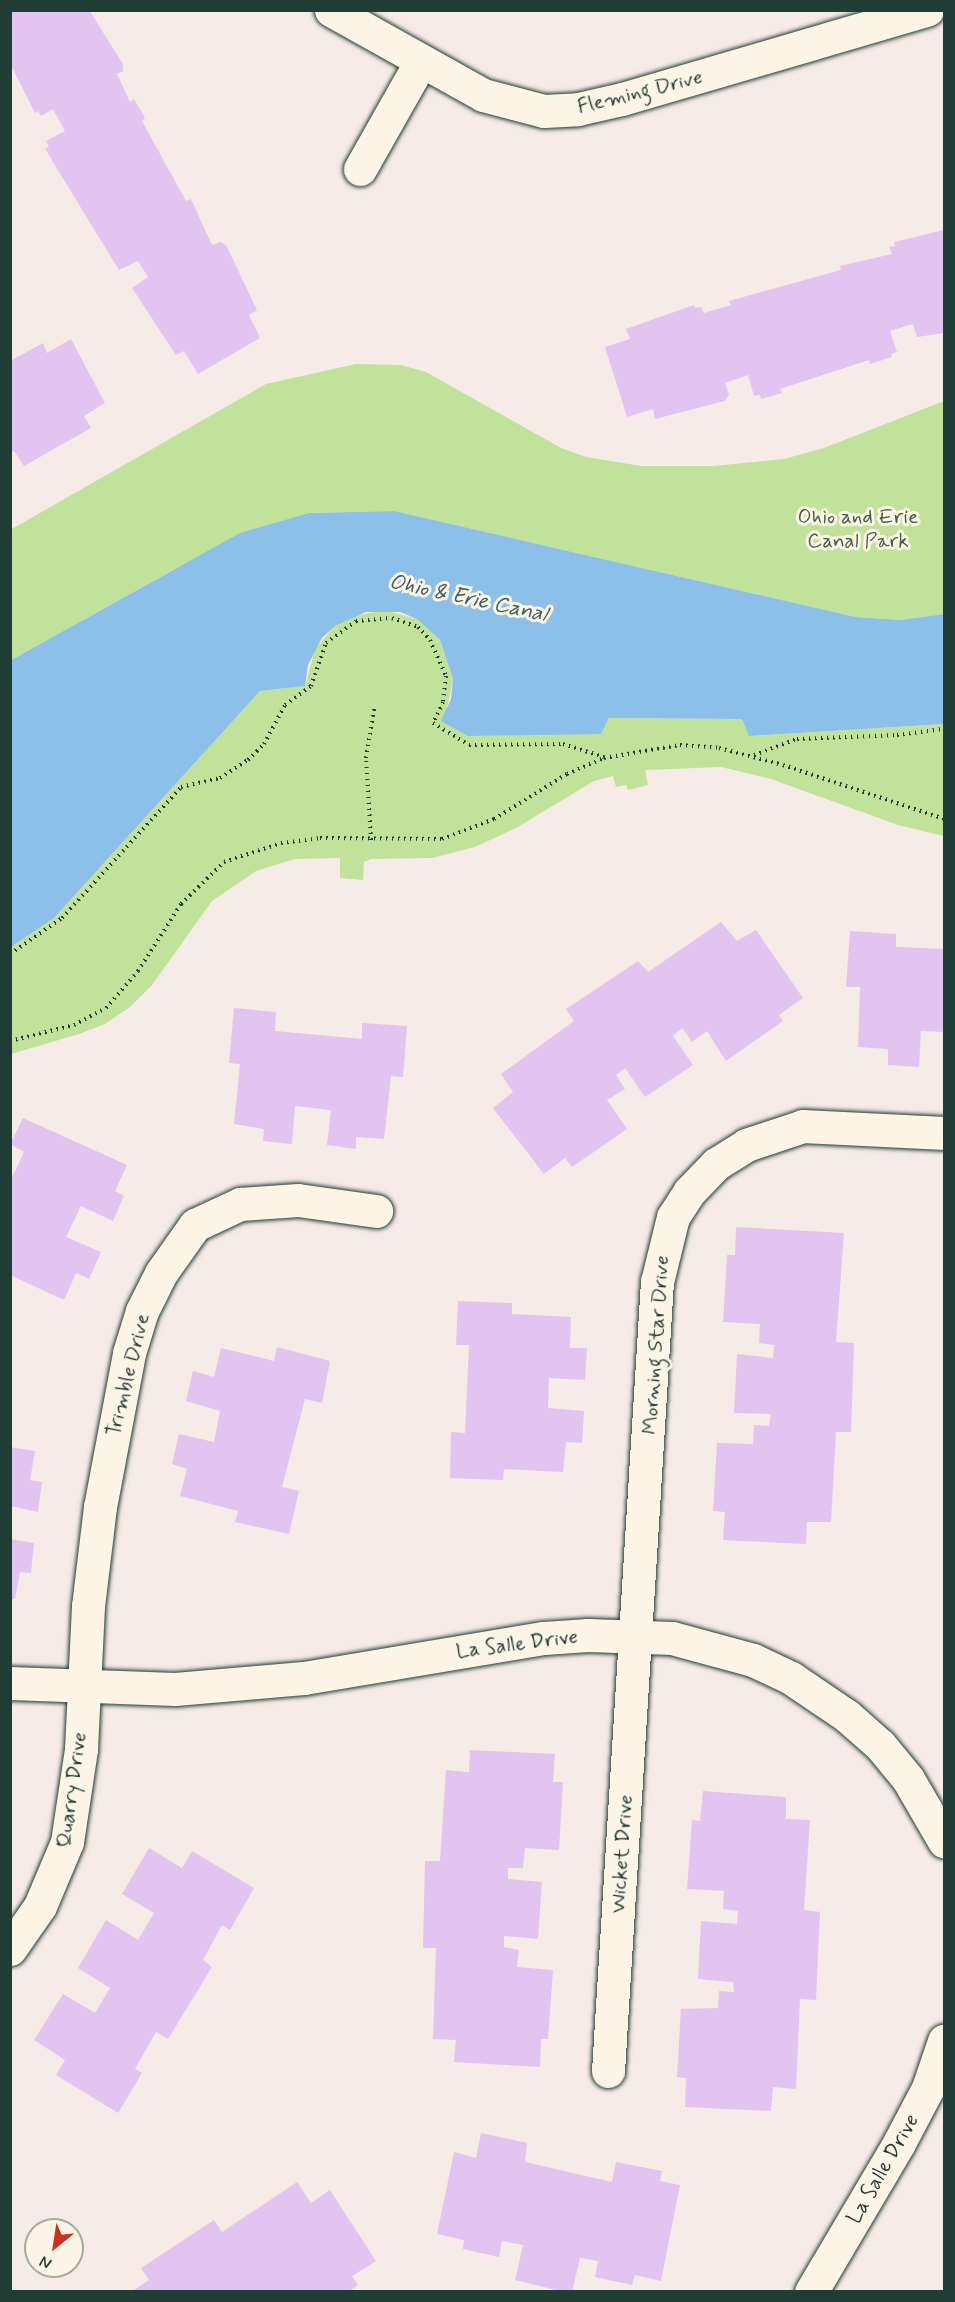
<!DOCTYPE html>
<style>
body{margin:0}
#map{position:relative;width:955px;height:2302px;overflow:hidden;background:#f7ebe7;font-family:Mynerve,sans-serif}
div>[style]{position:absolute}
.green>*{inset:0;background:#c0e29b}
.water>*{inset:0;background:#8cc0e9}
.building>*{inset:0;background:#e3c3f0}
.path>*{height:4px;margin-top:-2px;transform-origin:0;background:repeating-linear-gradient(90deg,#1f3d34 0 1.5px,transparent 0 6px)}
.roads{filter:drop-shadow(0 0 2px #1f3d34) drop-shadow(0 0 2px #1f3d34)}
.minor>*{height:33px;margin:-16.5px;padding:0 16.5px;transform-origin:16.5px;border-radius:16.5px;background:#fcf5e5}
span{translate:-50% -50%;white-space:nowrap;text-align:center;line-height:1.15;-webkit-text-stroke:6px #fcf5e5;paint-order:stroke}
.street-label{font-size:21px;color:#1f3d34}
.park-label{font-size:21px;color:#3f5e49}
.water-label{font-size:22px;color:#3a5e61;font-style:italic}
.frame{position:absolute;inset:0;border:12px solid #1f3d34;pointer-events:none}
.north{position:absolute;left:24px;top:2218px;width:60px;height:60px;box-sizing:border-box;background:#fcf5e5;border:2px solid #a4ab9e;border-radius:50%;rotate:210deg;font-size:16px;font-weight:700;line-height:24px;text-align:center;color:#1f3d34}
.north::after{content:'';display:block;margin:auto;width:21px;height:27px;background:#c8321e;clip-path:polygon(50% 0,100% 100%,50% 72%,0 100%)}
</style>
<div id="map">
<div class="green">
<i style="clip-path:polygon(356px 364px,401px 365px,426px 372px,561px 448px,586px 457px,641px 466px,714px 466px,784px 459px,824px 448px,944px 401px,944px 614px,900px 620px,856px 617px,394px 511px,309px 513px,171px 571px,11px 660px,10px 530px,266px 384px)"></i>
<i style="clip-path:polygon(384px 610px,417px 619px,440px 640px,453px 679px,447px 709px,601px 734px,609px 718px,742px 719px,750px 736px,944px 724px,944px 836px,898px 825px,771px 779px,721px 767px,645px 770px,648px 785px,628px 790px,626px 785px,616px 787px,613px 776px,594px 781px,516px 828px,475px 847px,432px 858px,371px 859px,364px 862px,363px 880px,340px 878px,340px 858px,295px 859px,256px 871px,212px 901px,152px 985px,130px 1007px,105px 1024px,79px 1034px,11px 1054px,11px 947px,54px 918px,260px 691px,305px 686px,315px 650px,334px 626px,350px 617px)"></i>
</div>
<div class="water">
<i style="clip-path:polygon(394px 511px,856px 617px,900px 620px,944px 614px,944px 724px,749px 736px,742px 719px,609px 718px,601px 734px,468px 736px,441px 721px,451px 699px,453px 679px,440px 640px,417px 619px,400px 612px,366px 612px,335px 626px,322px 638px,308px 665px,305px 686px,260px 691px,54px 918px,11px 947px,11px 660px,240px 533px,309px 513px)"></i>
</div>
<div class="building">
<i style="clip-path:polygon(89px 10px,123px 64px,123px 71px,117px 74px,130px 102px,134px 99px,145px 118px,142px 121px,186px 201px,191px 199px,212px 245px,220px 242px,226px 245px,257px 310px,249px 315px,260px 338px,198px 374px,184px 351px,176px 355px,132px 288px,148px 277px,138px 261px,119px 270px,56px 167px,45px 148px,49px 147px,46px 141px,65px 131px,53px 109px,41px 116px,38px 111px,35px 113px,10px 63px,10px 12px)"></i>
<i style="clip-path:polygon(944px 230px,944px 333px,917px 337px,913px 324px,890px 331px,897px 352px,891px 354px,892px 357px,870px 364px,869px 360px,780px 389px,782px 393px,761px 399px,760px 395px,754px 396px,748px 375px,725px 383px,729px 395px,725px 401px,655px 419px,653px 409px,627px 417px,605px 347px,630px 339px,626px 329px,694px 305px,695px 308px,701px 307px,704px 313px,731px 305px,729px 301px,841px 270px,840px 266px,892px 254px,889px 247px,895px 246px,894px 242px)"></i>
<i style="clip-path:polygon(71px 339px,105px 403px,84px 416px,91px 428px,24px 466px,14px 451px,10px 453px,10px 361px,43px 343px,47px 353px)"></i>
<i style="clip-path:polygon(721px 922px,737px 941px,756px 930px,803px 998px,779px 1015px,783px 1021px,726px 1061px,707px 1031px,692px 1042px,682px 1028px,673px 1036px,693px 1065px,645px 1097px,625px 1068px,616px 1075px,625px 1089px,607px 1100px,627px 1129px,572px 1167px,565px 1158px,544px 1174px,493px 1108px,513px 1092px,501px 1074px,574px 1021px,566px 1009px,638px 961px,648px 972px)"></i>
<i style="clip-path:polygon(850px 931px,896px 934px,896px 947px,944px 949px,944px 1032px,921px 1031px,919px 1067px,888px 1065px,888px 1049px,858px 1047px,860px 987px,846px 987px)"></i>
<i style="clip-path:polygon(234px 1008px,276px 1012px,275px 1031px,362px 1039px,362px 1023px,407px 1026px,403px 1077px,391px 1076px,384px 1139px,356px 1137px,356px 1149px,327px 1145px,331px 1110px,295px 1106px,292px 1144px,263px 1141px,264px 1129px,234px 1124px,240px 1064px,229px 1063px)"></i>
<i style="clip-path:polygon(23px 1118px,127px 1165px,115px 1191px,124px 1196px,113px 1221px,81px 1206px,66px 1237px,101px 1252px,89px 1279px,76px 1273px,64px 1300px,10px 1275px,10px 1182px,24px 1152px,10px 1144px)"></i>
<i style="clip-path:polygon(736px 1227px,844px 1233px,836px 1342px,854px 1343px,851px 1432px,836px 1432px,831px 1522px,807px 1522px,806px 1544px,723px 1540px,725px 1512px,713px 1511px,717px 1443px,753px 1444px,754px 1425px,769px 1426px,771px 1414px,734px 1413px,737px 1354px,773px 1358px,774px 1345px,759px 1343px,760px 1324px,723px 1322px,727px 1255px,735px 1255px)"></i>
<i style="clip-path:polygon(458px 1301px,512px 1303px,512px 1314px,571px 1317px,570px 1348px,587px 1348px,585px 1380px,549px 1378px,548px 1408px,584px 1411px,582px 1443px,566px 1442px,563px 1472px,504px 1469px,503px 1480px,450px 1478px,451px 1432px,465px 1433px,469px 1345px,456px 1345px)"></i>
<i style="clip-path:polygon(277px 1347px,330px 1361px,322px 1403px,305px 1399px,282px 1487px,299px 1491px,289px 1534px,235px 1522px,238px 1511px,180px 1496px,187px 1469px,172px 1464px,179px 1434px,214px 1442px,220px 1411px,186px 1401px,193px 1371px,214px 1377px,221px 1348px,274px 1361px)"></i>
<i style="clip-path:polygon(10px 1447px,35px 1451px,30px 1480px,42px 1482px,38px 1512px,10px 1506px)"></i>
<i style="clip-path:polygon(10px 1539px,34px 1543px,31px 1573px,20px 1572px,15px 1599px,10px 1599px)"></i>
<i style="clip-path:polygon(470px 1750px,555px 1754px,553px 1782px,563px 1782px,559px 1850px,525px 1848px,523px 1868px,508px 1868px,508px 1879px,542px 1882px,538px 1939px,504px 1936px,504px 1947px,519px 1950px,517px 1967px,553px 1970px,548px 2039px,541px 2039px,540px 2067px,454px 2062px,456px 2040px,433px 2039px,436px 1948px,423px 1948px,425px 1861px,440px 1861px,446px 1770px,469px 1772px)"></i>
<i style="clip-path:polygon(703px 1791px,786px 1797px,786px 1819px,810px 1820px,804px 1910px,820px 1912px,816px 2000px,800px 1999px,796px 2089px,773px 2087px,771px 2111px,685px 2107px,686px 2078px,677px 2077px,681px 2009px,718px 2008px,719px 1991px,734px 1992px,733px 1982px,698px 1979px,701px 1921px,737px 1924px,738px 1911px,723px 1909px,724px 1891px,687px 1889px,692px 1820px,700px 1821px)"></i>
<i style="clip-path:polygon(149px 1848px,182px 1868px,192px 1851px,254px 1888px,230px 1930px,222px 1925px,203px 1960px,212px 1967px,168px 2039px,156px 2032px,135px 2069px,142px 2073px,118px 2113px,56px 2075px,65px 2060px,34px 2040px,63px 1994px,95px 2013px,110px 1988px,78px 1968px,106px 1920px,138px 1940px,154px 1913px,122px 1894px)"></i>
<i style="clip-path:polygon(481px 2133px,527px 2143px,525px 2162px,612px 2182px,616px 2162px,662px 2171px,660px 2181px,680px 2185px,661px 2281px,635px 2275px,632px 2285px,595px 2277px,598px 2261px,580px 2258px,572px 2292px,564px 2292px,515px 2280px,523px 2245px,502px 2241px,499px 2257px,463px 2249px,464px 2240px,437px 2234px,454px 2152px,476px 2158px)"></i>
<i style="clip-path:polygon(297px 2182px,311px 2203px,330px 2190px,376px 2261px,352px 2276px,358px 2285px,348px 2292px,131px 2292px,149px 2280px,141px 2268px,214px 2220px,222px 2232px)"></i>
</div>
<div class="path">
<i style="left:754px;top:755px;width:46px;rotate:-20.4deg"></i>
<i style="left:797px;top:739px;width:100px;rotate:-2.3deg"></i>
<i style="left:897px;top:735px;width:47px;rotate:-7.3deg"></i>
<i style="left:371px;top:840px;width:82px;rotate:-93.5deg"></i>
<i style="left:366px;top:758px;width:50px;rotate:-80.7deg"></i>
<i style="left:10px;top:954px;width:63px;rotate:-34.7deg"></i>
<i style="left:62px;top:918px;width:177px;rotate:-47.7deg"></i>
<i style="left:181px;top:787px;width:40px;rotate:-13deg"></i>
<i style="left:220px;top:778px;width:33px;rotate:-33deg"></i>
<i style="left:248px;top:760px;width:23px;rotate:-45deg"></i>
<i style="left:264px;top:744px;width:44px;rotate:-61.7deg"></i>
<i style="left:285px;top:705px;width:32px;rotate:-36deg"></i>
<i style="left:311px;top:686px;width:46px;rotate:-70.8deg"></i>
<i style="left:326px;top:643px;width:37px;rotate:-36deg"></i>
<i style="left:356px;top:621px;width:36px;rotate:-5deg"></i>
<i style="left:392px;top:618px;width:28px;rotate:19deg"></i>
<i style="left:418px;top:627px;width:18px;rotate:47deg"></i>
<i style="left:430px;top:640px;width:39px;rotate:66deg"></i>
<i style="left:446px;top:676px;width:26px;rotate:97deg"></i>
<i style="left:443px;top:702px;width:23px;rotate:115deg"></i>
<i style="left:433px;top:723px;width:42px;rotate:31.4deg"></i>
<i style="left:469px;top:745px;width:94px;rotate:-0.6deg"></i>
<i style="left:563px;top:744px;width:43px;rotate:17.6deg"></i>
<i style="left:10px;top:1041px;width:66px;rotate:-14deg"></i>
<i style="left:74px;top:1025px;width:36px;rotate:-28deg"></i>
<i style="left:106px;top:1008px;width:49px;rotate:-49.1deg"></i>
<i style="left:138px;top:971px;width:80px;rotate:-57.3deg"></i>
<i style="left:181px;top:904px;width:60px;rotate:-44.3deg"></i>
<i style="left:224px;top:862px;width:60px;rotate:-18.4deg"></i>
<i style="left:281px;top:843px;width:39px;rotate:-7deg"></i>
<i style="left:320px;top:838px;width:122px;rotate:0.5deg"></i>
<i style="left:442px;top:839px;width:56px;rotate:-21deg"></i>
<i style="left:494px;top:819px;width:86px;rotate:-31.7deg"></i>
<i style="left:567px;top:774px;width:40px;rotate:-23.4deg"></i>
<i style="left:604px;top:758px;width:77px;rotate:-9.7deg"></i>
<i style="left:680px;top:745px;width:39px;rotate:4deg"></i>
<i style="left:719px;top:748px;width:66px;rotate:14.9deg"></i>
<i style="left:783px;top:765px;width:170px;rotate:18.5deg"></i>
</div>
<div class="roads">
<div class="minor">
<i style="left:331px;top:10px;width:174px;rotate:29.2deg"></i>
<i style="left:483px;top:95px;width:63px;rotate:14.7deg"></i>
<i style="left:544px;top:111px;width:34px;rotate:-3deg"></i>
<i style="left:578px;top:109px;width:45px;rotate:-12.8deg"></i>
<i style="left:622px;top:99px;width:318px;rotate:-16.3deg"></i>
<i style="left:360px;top:169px;width:122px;rotate:-60.5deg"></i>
<i style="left:10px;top:1683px;width:165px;rotate:2.1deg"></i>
<i style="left:175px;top:1689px;width:129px;rotate:-4.9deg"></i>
<i style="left:304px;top:1678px;width:243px;rotate:-9.5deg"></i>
<i style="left:544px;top:1638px;width:44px;rotate:-3.9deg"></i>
<i style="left:588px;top:1635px;width:84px;rotate:2deg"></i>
<i style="left:672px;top:1638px;width:84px;rotate:15.2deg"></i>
<i style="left:753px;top:1660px;width:42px;rotate:25.3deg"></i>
<i style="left:791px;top:1678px;width:68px;rotate:34.2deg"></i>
<i style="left:847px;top:1716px;width:44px;rotate:41.3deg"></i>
<i style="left:880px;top:1745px;width:44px;rotate:50.5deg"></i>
<i style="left:908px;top:1779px;width:72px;rotate:59.9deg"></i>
<i style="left:10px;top:1949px;width:52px;rotate:-55.1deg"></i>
<i style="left:40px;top:1906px;width:69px;rotate:-67.1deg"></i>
<i style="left:67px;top:1842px;width:94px;rotate:-81.4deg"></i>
<i style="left:81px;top:1749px;width:143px;rotate:-87.2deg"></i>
<i style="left:88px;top:1606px;width:100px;rotate:-83.1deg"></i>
<i style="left:100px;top:1507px;width:157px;rotate:-79.3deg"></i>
<i style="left:129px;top:1353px;width:44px;rotate:-72.8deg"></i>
<i style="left:142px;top:1311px;width:42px;rotate:-63.4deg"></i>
<i style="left:161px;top:1273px;width:59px;rotate:-54.7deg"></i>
<i style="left:195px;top:1225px;width:50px;rotate:-25deg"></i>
<i style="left:240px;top:1204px;width:58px;rotate:-3.9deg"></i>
<i style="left:298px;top:1200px;width:79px;rotate:8deg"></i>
<i style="left:608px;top:2071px;width:791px;rotate:-86.45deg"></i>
<i style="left:657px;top:1282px;width:67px;rotate:-76.2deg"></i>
<i style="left:673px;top:1217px;width:30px;rotate:-57deg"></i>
<i style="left:689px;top:1192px;width:39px;rotate:-46deg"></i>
<i style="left:716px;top:1164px;width:36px;rotate:-32deg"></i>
<i style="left:746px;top:1145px;width:60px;rotate:-18.4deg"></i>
<i style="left:803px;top:1126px;width:141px;rotate:2.8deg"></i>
<i style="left:811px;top:2292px;width:173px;rotate:-59.4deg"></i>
<i style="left:899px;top:2143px;width:62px;rotate:-62.2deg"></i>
<i style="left:928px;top:2088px;width:50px;rotate:-71.2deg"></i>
</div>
</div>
<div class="street-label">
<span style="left:640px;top:92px;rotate:-14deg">Fleming Drive</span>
<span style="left:656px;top:1345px;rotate:-86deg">Morning Star Drive</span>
<span style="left:128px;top:1375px;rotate:-76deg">Trimble Drive</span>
<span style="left:517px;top:1644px;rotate:-7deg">La Salle Drive</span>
<span style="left:72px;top:1790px;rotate:-82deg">Quarry Drive</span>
<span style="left:622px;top:1854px;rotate:-86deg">Wicket Drive</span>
<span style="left:883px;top:2169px;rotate:-60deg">La Salle Drive</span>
</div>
<div class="park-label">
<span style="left:858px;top:529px">Ohio and Erie<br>Canal Park</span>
</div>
<div class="water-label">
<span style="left:468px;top:599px;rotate:12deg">Ohio &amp; Erie Canal</span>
</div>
<div class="frame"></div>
<div class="north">N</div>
</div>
